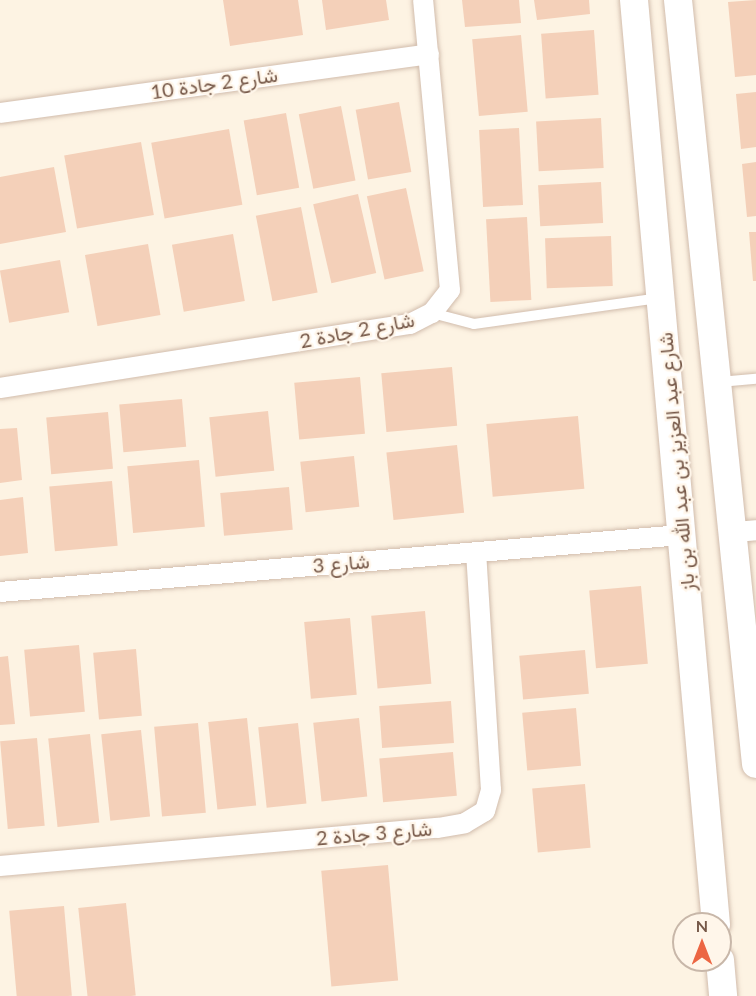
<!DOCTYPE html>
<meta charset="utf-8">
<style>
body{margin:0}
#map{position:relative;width:756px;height:996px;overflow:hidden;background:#fdf3e3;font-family:Lato,Vazirmatn,sans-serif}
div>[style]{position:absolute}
.building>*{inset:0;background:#f4d0b9;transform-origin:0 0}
.roads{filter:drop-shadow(0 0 2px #d1bcac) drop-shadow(0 0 2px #d1bcac)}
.lane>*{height:10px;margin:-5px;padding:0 5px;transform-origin:5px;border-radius:5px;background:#fff}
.street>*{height:20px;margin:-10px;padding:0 10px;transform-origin:10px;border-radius:10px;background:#fff}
.secondary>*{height:28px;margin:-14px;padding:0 14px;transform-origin:14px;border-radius:14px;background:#fff}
span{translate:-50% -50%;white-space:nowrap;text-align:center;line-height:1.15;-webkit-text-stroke:4.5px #fff6ea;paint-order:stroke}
.street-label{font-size:20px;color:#765848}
.north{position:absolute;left:672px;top:912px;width:60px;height:60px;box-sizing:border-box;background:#fff6ea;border:2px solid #c8b7a9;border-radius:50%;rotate:0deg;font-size:16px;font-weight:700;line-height:24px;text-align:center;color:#765848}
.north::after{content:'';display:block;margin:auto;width:21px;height:27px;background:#ec6643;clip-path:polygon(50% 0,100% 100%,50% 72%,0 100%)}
</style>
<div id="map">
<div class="building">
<i style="clip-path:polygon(223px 0,298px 0,303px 35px,230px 46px)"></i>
<i style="clip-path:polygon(322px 0,386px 0,389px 20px,326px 30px)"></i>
<i style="clip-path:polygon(462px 0,519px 0,521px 23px,465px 27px)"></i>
<i style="clip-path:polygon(534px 0,589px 0,590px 14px,537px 20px)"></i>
<i style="clip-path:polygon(756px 0,756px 75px,735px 77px,728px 2px)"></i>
<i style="left:594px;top:30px;width:65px;height:53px;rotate:86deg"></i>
<i style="left:521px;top:35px;width:77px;height:49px;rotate:85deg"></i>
<i style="clip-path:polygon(756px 92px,756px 147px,741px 149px,736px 94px)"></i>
<i style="left:399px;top:102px;width:71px;height:44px;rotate:80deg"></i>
<i style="left:341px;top:106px;width:76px;height:43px;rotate:79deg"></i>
<i style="left:286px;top:113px;width:76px;height:43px;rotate:80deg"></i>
<i style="left:601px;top:118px;width:50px;height:65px;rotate:87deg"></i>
<i style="left:519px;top:128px;width:77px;height:40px;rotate:87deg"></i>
<i style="left:229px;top:129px;width:77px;height:79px;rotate:80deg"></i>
<i style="left:141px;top:142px;width:74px;height:78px;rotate:80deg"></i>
<i style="clip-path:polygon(756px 162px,756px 216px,747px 217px,742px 164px)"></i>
<i style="clip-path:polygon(54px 167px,66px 232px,0 244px,0 177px)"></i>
<i style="left:601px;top:182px;width:41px;height:63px;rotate:87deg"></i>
<i style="left:406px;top:188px;width:85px;height:40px;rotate:78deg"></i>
<i style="left:358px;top:194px;width:81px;height:46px;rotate:77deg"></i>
<i style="left:301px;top:207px;width:87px;height:46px;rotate:79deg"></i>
<i style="left:527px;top:217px;width:83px;height:41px;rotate:87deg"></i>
<i style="clip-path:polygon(749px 232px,756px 232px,756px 281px,753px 281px)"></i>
<i style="left:233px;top:234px;width:68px;height:62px;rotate:80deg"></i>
<i style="left:611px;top:236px;width:50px;height:66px;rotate:88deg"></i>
<i style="left:148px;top:244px;width:72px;height:64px;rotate:80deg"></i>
<i style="left:60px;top:260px;width:53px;height:61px;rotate:80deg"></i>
<i style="left:452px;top:367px;width:59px;height:71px;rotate:85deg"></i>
<i style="left:360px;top:377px;width:57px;height:66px;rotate:85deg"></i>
<i style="left:182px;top:399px;width:48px;height:63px;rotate:85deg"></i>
<i style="left:268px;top:411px;width:60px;height:59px;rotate:84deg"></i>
<i style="left:108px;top:412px;width:57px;height:62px;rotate:85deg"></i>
<i style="left:578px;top:416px;width:73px;height:92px;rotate:85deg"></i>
<i style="clip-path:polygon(17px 428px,22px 480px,0 483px,0 429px)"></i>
<i style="left:457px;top:445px;width:68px;height:71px;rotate:84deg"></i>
<i style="left:354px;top:456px;width:51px;height:54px;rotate:84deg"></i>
<i style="left:199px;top:460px;width:67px;height:72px;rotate:85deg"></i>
<i style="left:112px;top:481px;width:65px;height:63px;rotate:85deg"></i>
<i style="left:289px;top:487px;width:43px;height:69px;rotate:85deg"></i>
<i style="clip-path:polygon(23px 497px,28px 553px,0 556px,0 500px)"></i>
<i style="left:641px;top:586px;width:78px;height:52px;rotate:85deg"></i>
<i style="left:425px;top:611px;width:73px;height:54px;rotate:85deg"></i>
<i style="left:350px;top:618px;width:77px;height:46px;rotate:85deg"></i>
<i style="left:79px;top:645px;width:67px;height:55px;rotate:85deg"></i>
<i style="left:136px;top:649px;width:67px;height:43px;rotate:85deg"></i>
<i style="left:585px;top:650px;width:44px;height:66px;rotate:85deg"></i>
<i style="clip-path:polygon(8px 656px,15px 724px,0 725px,0 657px)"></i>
<i style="left:451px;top:701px;width:42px;height:72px;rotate:86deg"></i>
<i style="left:576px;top:708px;width:58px;height:54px;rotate:85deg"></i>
<i style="left:247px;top:718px;width:88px;height:39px;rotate:84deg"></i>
<i style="left:359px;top:718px;width:79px;height:46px;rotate:84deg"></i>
<i style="left:198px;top:723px;width:90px;height:44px;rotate:85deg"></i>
<i style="left:298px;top:723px;width:81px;height:40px;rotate:84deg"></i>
<i style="left:141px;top:730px;width:87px;height:40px;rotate:84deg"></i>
<i style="left:90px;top:734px;width:89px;height:42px;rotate:84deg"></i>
<i style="left:37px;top:738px;width:88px;height:37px;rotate:85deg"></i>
<i style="left:453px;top:752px;width:44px;height:74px;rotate:85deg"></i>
<i style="left:585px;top:784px;width:64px;height:53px;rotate:85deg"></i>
<i style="left:388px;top:865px;width:116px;height:67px;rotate:85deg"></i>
<i style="left:126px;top:903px;width:93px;height:48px;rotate:84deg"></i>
<i style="left:64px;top:906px;width:90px;height:55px;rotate:85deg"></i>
</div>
<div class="roads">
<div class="lane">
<i style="left:432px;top:313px;width:43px;rotate:14.7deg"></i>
<i style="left:474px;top:324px;width:188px;rotate:-8deg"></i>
<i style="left:719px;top:382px;width:37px;rotate:-5deg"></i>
</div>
<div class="street">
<i style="left:0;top:113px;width:433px;rotate:-7.8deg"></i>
<i style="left:0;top:388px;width:415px;rotate:-8.9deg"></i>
<i style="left:410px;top:324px;width:25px;rotate:-27deg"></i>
<i style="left:432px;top:313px;width:29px;rotate:-52deg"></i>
<i style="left:450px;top:290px;width:291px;rotate:-95.3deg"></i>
<i style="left:735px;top:532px;width:21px;rotate:-5deg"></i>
<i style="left:0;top:592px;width:684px;rotate:-4.78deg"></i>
<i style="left:0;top:866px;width:440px;rotate:-5deg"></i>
<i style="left:438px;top:828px;width:27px;rotate:-10deg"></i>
<i style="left:465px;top:823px;width:23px;rotate:-31deg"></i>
<i style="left:485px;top:811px;width:22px;rotate:-74deg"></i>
<i style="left:491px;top:790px;width:238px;rotate:-93.6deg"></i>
</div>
<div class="secondary">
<i style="left:634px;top:0;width:928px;rotate:84.93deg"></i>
<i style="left:678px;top:0;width:768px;rotate:84.17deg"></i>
<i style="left:720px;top:960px;width:36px;rotate:85deg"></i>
</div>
</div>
<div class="street-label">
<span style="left:214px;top:83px;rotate:-8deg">شارع 2 جادة 10</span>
<span style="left:357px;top:330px;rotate:-11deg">شارع 2 جادة 2</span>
<span style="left:676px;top:462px;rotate:-95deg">شارع عبد العزيز بن عبد الله بن باز</span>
<span style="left:341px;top:563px;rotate:-5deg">شارع 3</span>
<span style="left:374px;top:833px;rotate:-5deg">شارع 3 جادة 2</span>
</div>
<div class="north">N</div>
</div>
